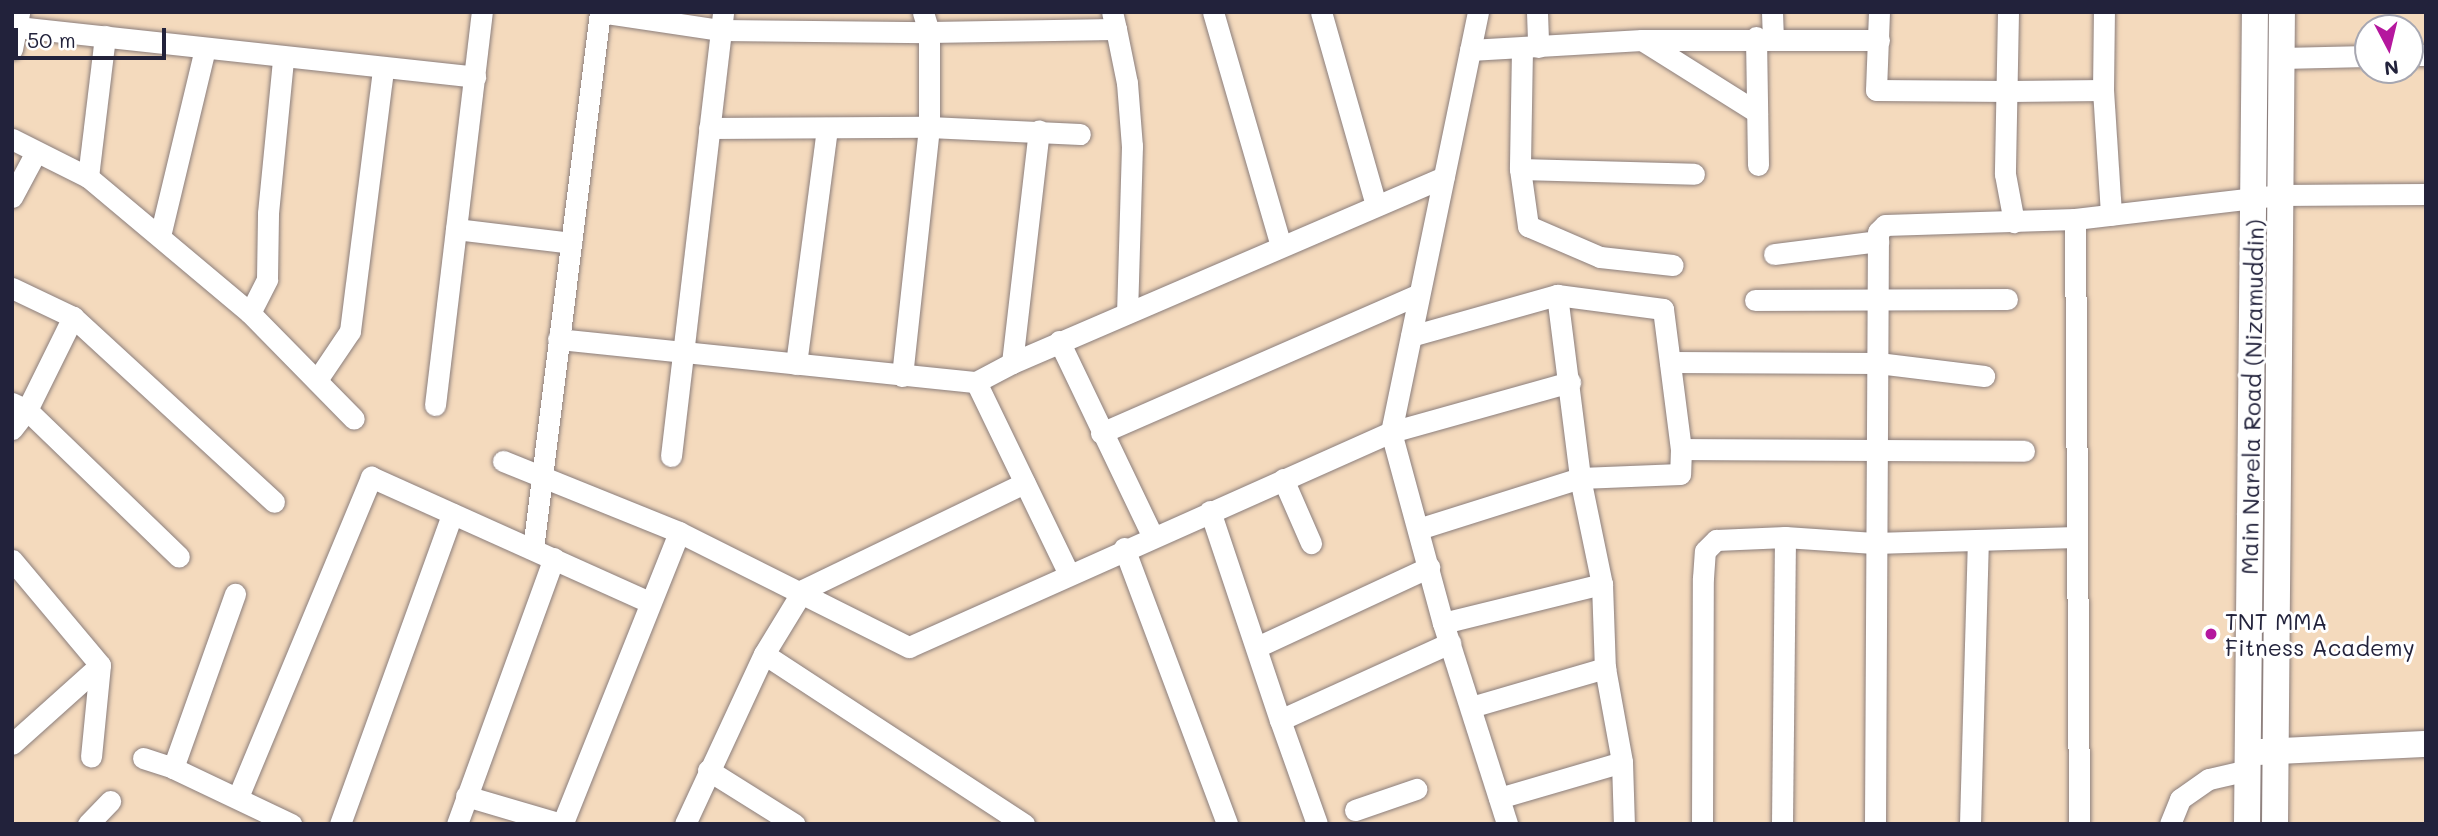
<!DOCTYPE html>
<style>
body{margin:0}
#map{position:relative;width:2438px;height:836px;overflow:hidden;background:#f4dabd;font-family:Mali,sans-serif}
div>[style]{position:absolute}
.roads{filter:drop-shadow(0 0 2px #8b7e7c) drop-shadow(0 0 2px #8b7e7c)}
.minor>*{height:21px;margin:-10.5px;padding:0 10.5px;transform-origin:10.5px;border-radius:10.5px;background:#fff}
.tertiary>*{height:26px;margin:-13px;padding:0 13px;transform-origin:13px;border-radius:13px;background:#fff}
.dots>*{width:19px;height:19px;translate:-50% -50%;box-sizing:border-box;border:4px solid #fff;border-radius:50%}
span{translate:-50% -50%;white-space:nowrap;text-align:center;line-height:1.15;-webkit-text-stroke:6px #fff;paint-order:stroke}
.street-label{font-size:23px;color:#22223b}
.poi-label{font-size:23px;color:#22223b}
.left{translate:0 -50%;text-align:left}
.frame{position:absolute;inset:0;border:14px solid #22223b;pointer-events:none}
.north{position:absolute;left:2354px;top:14px;width:70px;height:70px;box-sizing:border-box;background:#fff;border:2px solid #a7a7b1;border-radius:50%;rotate:173deg;font-size:19px;font-weight:700;line-height:28px;text-align:center;color:#22223b}
.north::after{content:'';display:block;margin:auto;width:24px;height:32px;background:#b5179e;clip-path:polygon(50% 0,100% 100%,50% 72%,0 100%)}
.scale{position:absolute;left:14px;top:28px;width:152px;height:32px;box-sizing:border-box;border:4px solid #22223b;border-top:0;padding-left:9px;font-size:21px;line-height:24px;white-space:nowrap;color:#22223b;-webkit-text-stroke:5px #fff;paint-order:stroke}
</style>
<div id="map">
<div class="roads">
<div class="minor">
<i style="left:600px;top:12px;width:122px;rotate:8.5deg"></i>
<i style="left:721px;top:30px;width:208px;rotate:0.6deg"></i>
<i style="left:929px;top:32px;width:187px;rotate:-0.9deg"></i>
<i style="left:1116px;top:29px;width:17px;rotate:-103deg"></i>
<i style="left:1213px;top:12px;width:244px;rotate:73.8deg"></i>
<i style="left:1321px;top:12px;width:201px;rotate:74.1deg"></i>
<i style="left:1478px;top:12px;width:429px;rotate:101.7deg"></i>
<i style="left:1391px;top:432px;width:198px;rotate:74.8deg"></i>
<i style="left:1443px;top:623px;width:211px;rotate:72.3deg"></i>
<i style="left:1537px;top:12px;width:35px;rotate:88deg"></i>
<i style="left:1772px;top:12px;width:26px;rotate:88deg"></i>
<i style="left:1879px;top:12px;width:78px;rotate:92.2deg"></i>
<i style="left:1876px;top:90px;width:134px;rotate:0.4deg"></i>
<i style="left:2010px;top:91px;width:93px;rotate:-0.6deg"></i>
<i style="left:2103px;top:90px;width:78px;rotate:-89.3deg"></i>
<i style="left:2008px;top:12px;width:162px;rotate:91.1deg"></i>
<i style="left:2005px;top:174px;width:49px;rotate:79.4deg"></i>
<i style="left:17px;top:27px;width:461px;rotate:6.2deg"></i>
<i style="left:1116px;top:29px;width:55px;rotate:78.5deg"></i>
<i style="left:1127px;top:83px;width:63px;rotate:85.5deg"></i>
<i style="left:1132px;top:146px;width:165px;rotate:91.7deg"></i>
<i style="left:1756px;top:37px;width:128px;rotate:89.1deg"></i>
<i style="left:1642px;top:40px;width:136px;rotate:32.1deg"></i>
<i style="left:12px;top:49px;width:38px;rotate:-79deg"></i>
<i style="left:1522px;top:49px;width:120px;rotate:91deg"></i>
<i style="left:1520px;top:169px;width:58px;rotate:82deg"></i>
<i style="left:1528px;top:226px;width:78px;rotate:23.3deg"></i>
<i style="left:1600px;top:257px;width:73px;rotate:6.3deg"></i>
<i style="left:1470px;top:50px;width:172px;rotate:-3.3deg"></i>
<i style="left:1642px;top:40px;width:237px"></i>
<i style="left:2410px;top:55px;width:16px"></i>
<i style="left:2281px;top:58px;width:87px;rotate:-1.3deg"></i>
<i style="left:2103px;top:90px;width:125px;rotate:86.3deg"></i>
<i style="left:709px;top:128px;width:220px;rotate:-0.3deg"></i>
<i style="left:929px;top:127px;width:151px;rotate:2.7deg"></i>
<i style="left:12px;top:139px;width:85px;rotate:26.6deg"></i>
<i style="left:88px;top:177px;width:212px;rotate:40deg"></i>
<i style="left:250px;top:313px;width:148px;rotate:45.5deg"></i>
<i style="left:1520px;top:169px;width:174px;rotate:1.6deg"></i>
<i style="left:88px;top:177px;width:142px;rotate:-83.1deg"></i>
<i style="left:12px;top:197px;width:51px;rotate:-61.9deg"></i>
<i style="left:2075px;top:219px;width:605px;rotate:89.62deg"></i>
<i style="left:456px;top:229px;width:116px;rotate:6.9deg"></i>
<i style="left:160px;top:236px;width:193px;rotate:-76.5deg"></i>
<i style="left:1774px;top:254px;width:105px;rotate:-7.1deg"></i>
<i style="left:12px;top:288px;width:68px;rotate:25.4deg"></i>
<i style="left:73px;top:317px;width:273px;rotate:42.6deg"></i>
<i style="left:1557px;top:295px;width:184px;rotate:82.8deg"></i>
<i style="left:1580px;top:478px;width:108px;rotate:78.3deg"></i>
<i style="left:1602px;top:584px;width:84px;rotate:88deg"></i>
<i style="left:1605px;top:668px;width:96px;rotate:79.7deg"></i>
<i style="left:1622px;top:762px;width:62px;rotate:88.2deg"></i>
<i style="left:1755px;top:300px;width:252px;rotate:-0.2deg"></i>
<i style="left:250px;top:313px;width:38px;rotate:-63deg"></i>
<i style="left:267px;top:279px;width:66px;rotate:-89.1deg"></i>
<i style="left:268px;top:213px;width:155px;rotate:-84.4deg"></i>
<i style="left:1411px;top:336px;width:152px;rotate:-15.7deg"></i>
<i style="left:1557px;top:295px;width:107px;rotate:7.5deg"></i>
<i style="left:1663px;top:309px;width:141px;rotate:82.7deg"></i>
<i style="left:1681px;top:449px;width:25px;rotate:92deg"></i>
<i style="left:1680px;top:474px;width:100px;rotate:177.7deg"></i>
<i style="left:1580px;top:478px;width:170px;rotate:162.5deg"></i>
<i style="left:558px;top:339px;width:420px;rotate:5.9deg"></i>
<i style="left:976px;top:382px;width:213px;rotate:64.2deg"></i>
<i style="left:1059px;top:341px;width:215px;rotate:64.4deg"></i>
<i style="left:1670px;top:362px;width:208px;rotate:0.3deg"></i>
<i style="left:1878px;top:363px;width:107px;rotate:7deg"></i>
<i style="left:1012px;top:363px;width:470px;rotate:-23.3deg"></i>
<i style="left:796px;top:364px;width:238px;rotate:-82.5deg"></i>
<i style="left:902px;top:376px;width:250px;rotate:-83.8deg"></i>
<i style="left:929px;top:127px;width:95px;rotate:-90deg"></i>
<i style="left:929px;top:32px;width:21px;rotate:-107deg"></i>
<i style="left:317px;top:380px;width:59px;rotate:-56deg"></i>
<i style="left:350px;top:331px;width:265px;rotate:-82.8deg"></i>
<i style="left:976px;top:382px;width:41px;rotate:-27.8deg"></i>
<i style="left:1012px;top:363px;width:234px;rotate:-83.4deg"></i>
<i style="left:12px;top:403px;width:17px;rotate:25deg"></i>
<i style="left:27px;top:410px;width:211px;rotate:44deg"></i>
<i style="left:435px;top:405px;width:396px;rotate:-83.2deg"></i>
<i style="left:12px;top:429px;width:24px;rotate:-52deg"></i>
<i style="left:27px;top:410px;width:104px;rotate:-63.7deg"></i>
<i style="left:1101px;top:433px;width:347px;rotate:-23.6deg"></i>
<i style="left:1681px;top:449px;width:343px;rotate:0.3deg"></i>
<i style="left:671px;top:456px;width:447px;rotate:-83.3deg"></i>
<i style="left:503px;top:461px;width:190px;rotate:22deg"></i>
<i style="left:679px;top:532px;width:257px;rotate:26.6deg"></i>
<i style="left:909px;top:647px;width:528px;rotate:-24.04deg"></i>
<i style="left:1391px;top:432px;width:186px;rotate:-15.6deg"></i>
<i style="left:1283px;top:479px;width:70px;rotate:66.4deg"></i>
<i style="left:1210px;top:511px;width:220px;rotate:71.5deg"></i>
<i style="left:1280px;top:720px;width:187px;rotate:-24.4deg"></i>
<i style="left:1124px;top:548px;width:295px;rotate:69.5deg"></i>
<i style="left:533px;top:549px;width:541px;rotate:-82.89deg"></i>
<i style="left:12px;top:560px;width:137px;rotate:50deg"></i>
<i style="left:100px;top:665px;width:92px;rotate:95.6deg"></i>
<i style="left:1443px;top:623px;width:164px;rotate:-13.8deg"></i>
<i style="left:1257px;top:647px;width:190px;rotate:-24.9deg"></i>
<i style="left:764px;top:654px;width:311px;rotate:33.2deg"></i>
<i style="left:1471px;top:707px;width:140px;rotate:-16.2deg"></i>
<i style="left:1280px;top:720px;width:110px;rotate:70.4deg"></i>
<i style="left:12px;top:744px;width:118px;rotate:-41.9deg"></i>
<i style="left:143px;top:758px;width:32px;rotate:18deg"></i>
<i style="left:173px;top:768px;width:185px;rotate:-70.4deg"></i>
<i style="left:173px;top:768px;width:131px;rotate:25.4deg"></i>
<i style="left:708px;top:770px;width:102px;rotate:32.1deg"></i>
<i style="left:466px;top:796px;width:96px;rotate:16.4deg"></i>
<i style="left:558px;top:823px;width:7px;rotate:-27deg"></i>
<i style="left:564px;top:820px;width:310px;rotate:-68.2deg"></i>
<i style="left:238px;top:797px;width:347px;rotate:-67.4deg"></i>
<i style="left:371px;top:477px;width:305px;rotate:24.2deg"></i>
<i style="left:1499px;top:798px;width:128px;rotate:-16.3deg"></i>
<i style="left:1355px;top:810px;width:65px;rotate:-19deg"></i>
<i style="left:88px;top:824px;width:32px;rotate:-46deg"></i>
<i style="left:340px;top:824px;width:330px;rotate:-70.1deg"></i>
<i style="left:457px;top:824px;width:283px;rotate:-70deg"></i>
<i style="left:685px;top:824px;width:187px;rotate:-65.1deg"></i>
<i style="left:764px;top:654px;width:75px;rotate:-58.6deg"></i>
<i style="left:803px;top:590px;width:246px;rotate:-25.8deg"></i>
<i style="left:1702px;top:824px;width:246px;rotate:-89.8deg"></i>
<i style="left:1703px;top:578px;width:27px;rotate:-86deg"></i>
<i style="left:1705px;top:551px;width:16px;rotate:-45deg"></i>
<i style="left:1716px;top:540px;width:69px;rotate:-2.5deg"></i>
<i style="left:1785px;top:537px;width:89px;rotate:3.9deg"></i>
<i style="left:1874px;top:543px;width:202px;rotate:-1.7deg"></i>
<i style="left:1782px;top:824px;width:287px;rotate:-89.4deg"></i>
<i style="left:1875px;top:824px;width:592px;rotate:-89.71deg"></i>
<i style="left:1878px;top:232px;width:10px;rotate:-45deg"></i>
<i style="left:1885px;top:225px;width:190px;rotate:-1.8deg"></i>
<i style="left:2075px;top:219px;width:205px;rotate:-6.7deg"></i>
<i style="left:2279px;top:195px;width:147px;rotate:-0.4deg"></i>
<i style="left:1970px;top:824px;width:283px;rotate:-88.4deg"></i>
<i style="left:2170px;top:824px;width:27px;rotate:-68deg"></i>
<i style="left:2180px;top:799px;width:35px;rotate:-35deg"></i>
<i style="left:2209px;top:779px;width:40px;rotate:-13deg"></i>
</div>
<div class="tertiary">
<i style="left:2260px;top:752px;width:166px;rotate:-2.8deg"></i>
<i style="left:2247px;top:824px;width:812px;rotate:-89.44deg"></i>
<i style="left:2275px;top:824px;width:812px;rotate:-89.51deg"></i>
</div>
</div>
<div class="dots">
<i style="left:2211px;top:634px;background:#b5179e"></i>
</div>
<div class="street-label">
<span style="left:2252px;top:397px;rotate:-89deg">Main Narela Road (Nizamuddin)</span>
</div>
<div class="poi-label">
<span class="left" style="left:2225px;top:634px">TNT MMA<br>Fitness Academy</span>
</div>
<div class="frame"></div>
<div class="north">N</div>
<div class="scale">50 m</div>
</div>
